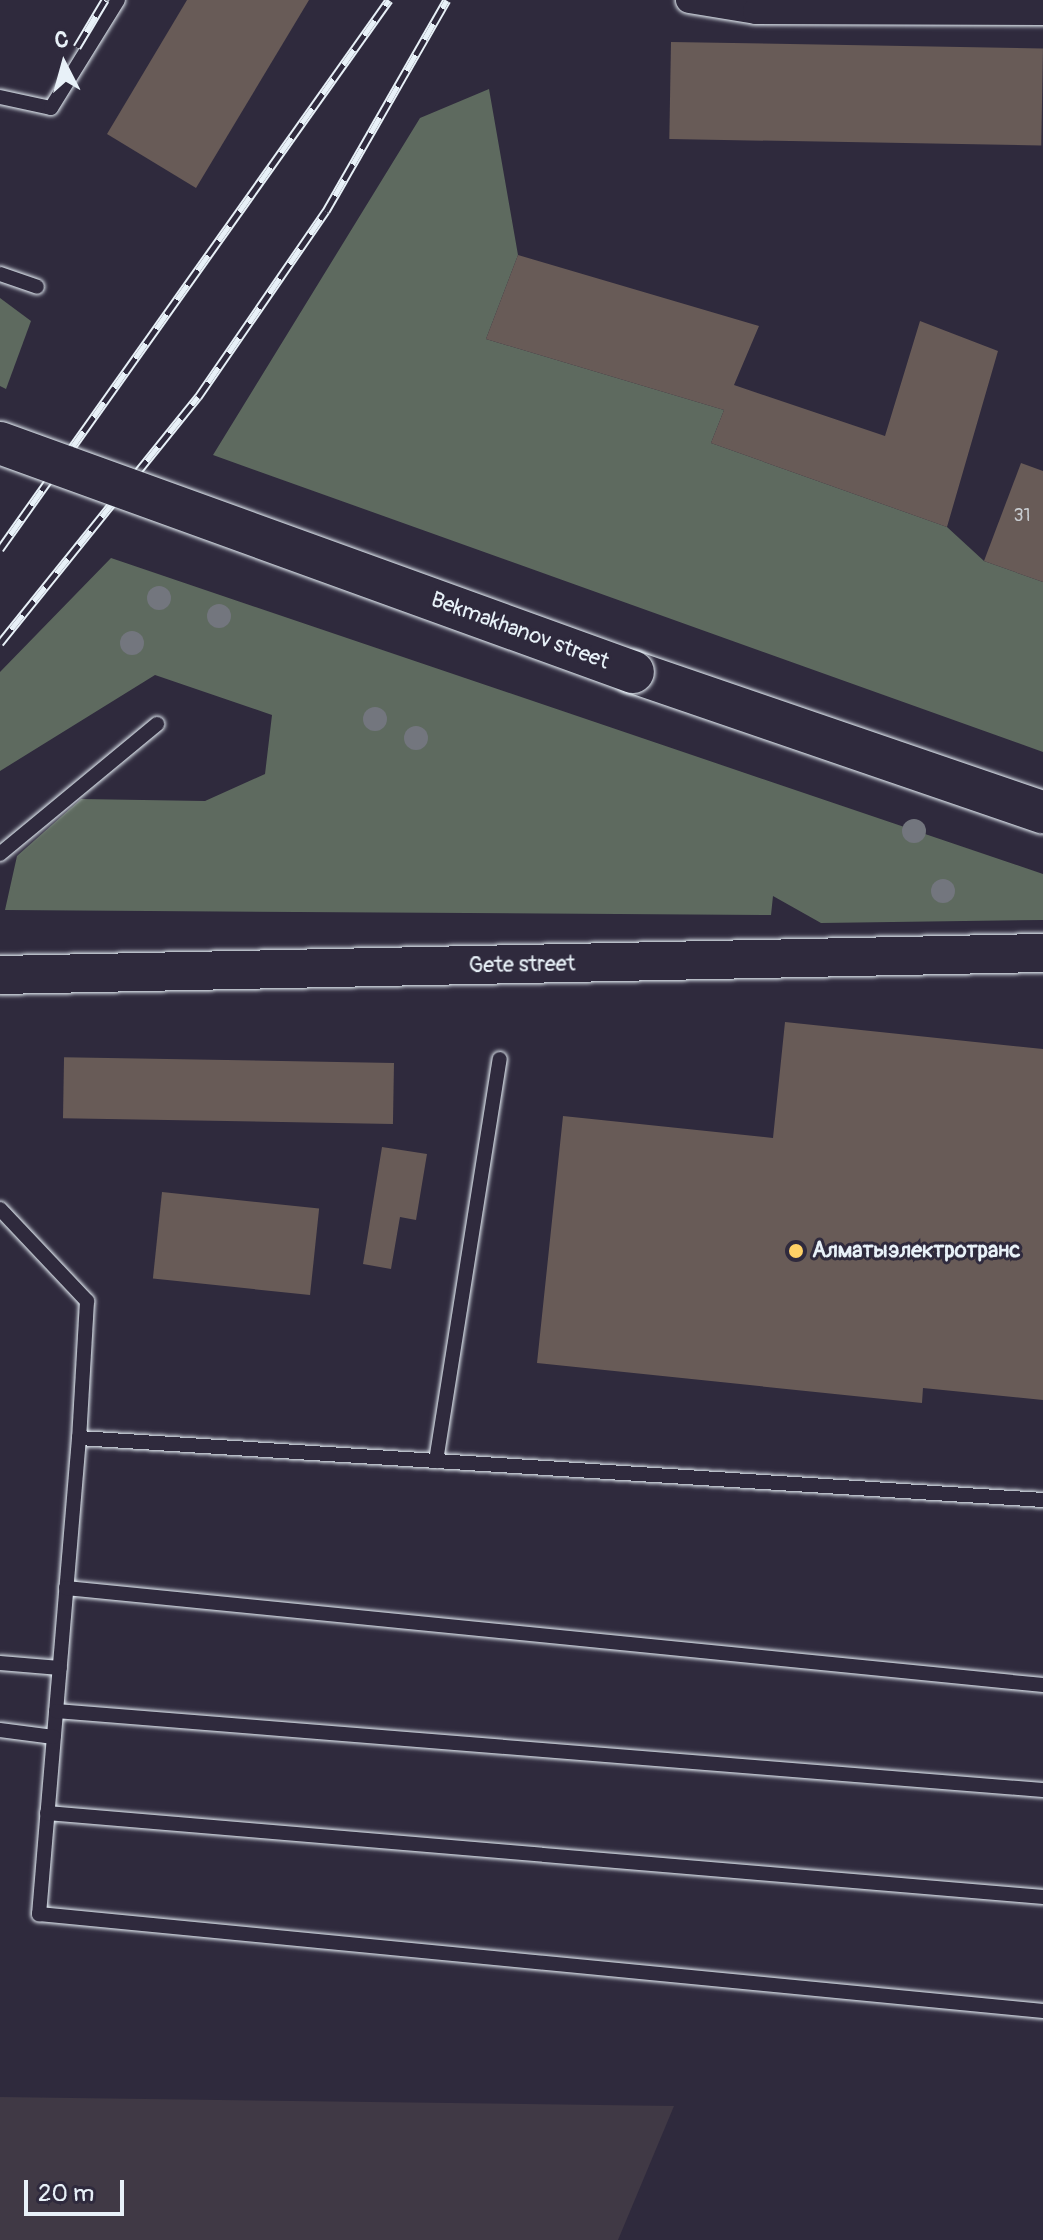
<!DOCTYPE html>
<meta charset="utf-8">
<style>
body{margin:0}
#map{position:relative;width:1043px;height:2240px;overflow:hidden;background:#2f2a3d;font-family:Pangolin,sans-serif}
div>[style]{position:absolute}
.built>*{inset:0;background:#403945}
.green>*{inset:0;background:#5e6a5f}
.building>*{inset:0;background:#685b57;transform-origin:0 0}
.roads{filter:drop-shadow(0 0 2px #e8f1f8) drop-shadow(0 0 2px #e8f1f8)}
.service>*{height:14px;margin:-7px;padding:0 7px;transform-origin:7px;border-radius:7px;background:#2f2a3d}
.minor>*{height:26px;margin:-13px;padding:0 13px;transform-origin:13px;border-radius:13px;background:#2f2a3d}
.secondary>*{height:38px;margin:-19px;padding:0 19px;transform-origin:19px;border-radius:19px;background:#2f2a3d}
.primary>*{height:42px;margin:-21px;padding:0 21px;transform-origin:21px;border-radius:21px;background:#2f2a3d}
.rail>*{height:9px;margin-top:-4.5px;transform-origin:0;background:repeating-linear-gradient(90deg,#2f2a3d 0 18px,#e8f1f8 0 36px);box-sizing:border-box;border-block:2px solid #e8f1f8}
.bridges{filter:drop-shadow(0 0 2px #e8f1f8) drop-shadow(0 0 2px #e8f1f8)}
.primary-bridge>*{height:42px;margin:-21px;padding:0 21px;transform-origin:21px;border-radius:21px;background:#2f2a3d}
.trees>*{width:24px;height:24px;margin:-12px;border-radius:50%;background:#73767e}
.dots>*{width:22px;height:22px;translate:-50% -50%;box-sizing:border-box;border:4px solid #2f2a3d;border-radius:50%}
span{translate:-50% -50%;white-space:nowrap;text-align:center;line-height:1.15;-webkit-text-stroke:6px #2f2a3d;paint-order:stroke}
.number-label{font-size:18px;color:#c8ccd0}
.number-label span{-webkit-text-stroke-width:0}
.street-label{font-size:22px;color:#e8f1f8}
.poi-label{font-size:22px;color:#e8f1f8;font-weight:700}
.left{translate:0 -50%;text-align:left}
.north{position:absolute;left:24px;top:24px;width:80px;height:80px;-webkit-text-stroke:6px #2f2a3d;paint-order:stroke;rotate:354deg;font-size:22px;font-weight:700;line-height:32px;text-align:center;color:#e8f1f8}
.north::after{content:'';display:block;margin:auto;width:28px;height:36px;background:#e8f1f8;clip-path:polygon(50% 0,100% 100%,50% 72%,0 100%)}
.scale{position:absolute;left:24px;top:2180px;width:100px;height:36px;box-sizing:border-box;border:4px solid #e8f1f8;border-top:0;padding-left:10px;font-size:24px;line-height:28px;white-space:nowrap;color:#e8f1f8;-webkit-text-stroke:6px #2f2a3d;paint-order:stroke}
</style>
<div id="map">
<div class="built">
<i style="clip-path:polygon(0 2097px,674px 2106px,618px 2240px,0 2240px)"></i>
</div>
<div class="green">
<i style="clip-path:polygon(489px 89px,518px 255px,486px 339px,724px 410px,711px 443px,947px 527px,984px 561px,1043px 582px,1043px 752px,213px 455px,420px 118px)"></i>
<i style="clip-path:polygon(0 298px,31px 321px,6px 389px,0 386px)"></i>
<i style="clip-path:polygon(111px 558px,1043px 874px,1043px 920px,821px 923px,773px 896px,771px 915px,5px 910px,17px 856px,81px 799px,205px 801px,265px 774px,272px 715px,155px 675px,0 771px,0 672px)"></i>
</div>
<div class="building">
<i style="clip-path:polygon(187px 0,309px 0,196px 188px,107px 134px)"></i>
<i style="left:671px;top:42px;width:372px;height:97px;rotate:1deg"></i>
<i style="clip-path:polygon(518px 255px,759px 326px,734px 385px,885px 436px,920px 321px,998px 351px,947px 527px,711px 443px,724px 410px,486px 339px)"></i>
<i style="clip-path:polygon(1021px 463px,1043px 471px,1043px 582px,984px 561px)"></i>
<i style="clip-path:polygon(785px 1022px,1043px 1049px,1043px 1400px,923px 1388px,922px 1403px,537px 1363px,563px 1116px,773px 1138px)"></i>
<i style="left:394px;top:1063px;width:61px;height:330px;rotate:91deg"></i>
<i style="clip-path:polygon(382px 1147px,427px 1154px,416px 1220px,400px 1217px,391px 1269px,363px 1264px)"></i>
<i style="left:162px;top:1192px;width:158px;height:87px;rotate:6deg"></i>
</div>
<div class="roads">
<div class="service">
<i style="left:0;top:97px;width:52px;rotate:12.2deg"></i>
<i style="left:51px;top:108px;width:127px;rotate:-58.2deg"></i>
<i style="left:0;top:274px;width:39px;rotate:19deg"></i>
<i style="left:0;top:854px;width:204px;rotate:-39.6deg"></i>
<i style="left:0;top:1209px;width:127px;rotate:46.6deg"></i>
<i style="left:87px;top:1301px;width:137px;rotate:93.3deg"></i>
<i style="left:436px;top:1461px;width:407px;rotate:-81deg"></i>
<i style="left:1043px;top:1500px;width:966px;rotate:-176.32deg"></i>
<i style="left:79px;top:1438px;width:478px;rotate:94.8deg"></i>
<i style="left:39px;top:1914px;width:1009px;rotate:5.52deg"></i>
<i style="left:66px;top:1588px;width:982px;rotate:5.67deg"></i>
<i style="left:0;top:1663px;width:60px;rotate:4.8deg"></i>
<i style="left:56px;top:1711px;width:990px;rotate:4.58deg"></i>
<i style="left:0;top:1730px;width:54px;rotate:7.4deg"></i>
<i style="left:47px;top:1813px;width:1000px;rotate:4.82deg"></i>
</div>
<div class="minor">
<i style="left:689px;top:0;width:68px;rotate:9.3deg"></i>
<i style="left:756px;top:11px;width:287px;rotate:0.2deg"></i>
</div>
<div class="secondary">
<i style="left:0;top:975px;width:1043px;rotate:-1.21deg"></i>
</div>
<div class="primary">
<i style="left:633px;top:672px;width:433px;rotate:18.9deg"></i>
</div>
</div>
<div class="rail">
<i style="left:77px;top:47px;width:55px;rotate:-59.2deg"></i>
<i style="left:0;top:549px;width:673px;rotate:-54.68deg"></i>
<i style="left:0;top:643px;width:316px;rotate:-51.2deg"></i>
<i style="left:198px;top:397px;width:226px;rotate:-55.5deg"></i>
<i style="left:326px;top:211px;width:243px;rotate:-60.2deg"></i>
</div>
<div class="bridges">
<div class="primary-bridge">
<i style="left:0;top:443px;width:673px;rotate:19.89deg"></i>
</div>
</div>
<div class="trees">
<i style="left:159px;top:598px"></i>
<i style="left:219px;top:616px"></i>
<i style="left:132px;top:643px"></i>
<i style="left:375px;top:719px"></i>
<i style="left:416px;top:738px"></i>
<i style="left:914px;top:831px"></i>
<i style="left:943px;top:891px"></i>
</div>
<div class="dots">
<i style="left:796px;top:1251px;background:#ffd166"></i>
</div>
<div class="number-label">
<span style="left:1022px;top:516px">31</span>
</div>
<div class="street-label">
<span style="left:520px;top:631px;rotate:20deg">Bekmakhanov street</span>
<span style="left:522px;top:965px;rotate:-1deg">Gete street</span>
</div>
<div class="poi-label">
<span class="left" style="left:812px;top:1251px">Алматыэлектротранс</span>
</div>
<div class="north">С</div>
<div class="scale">20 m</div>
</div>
